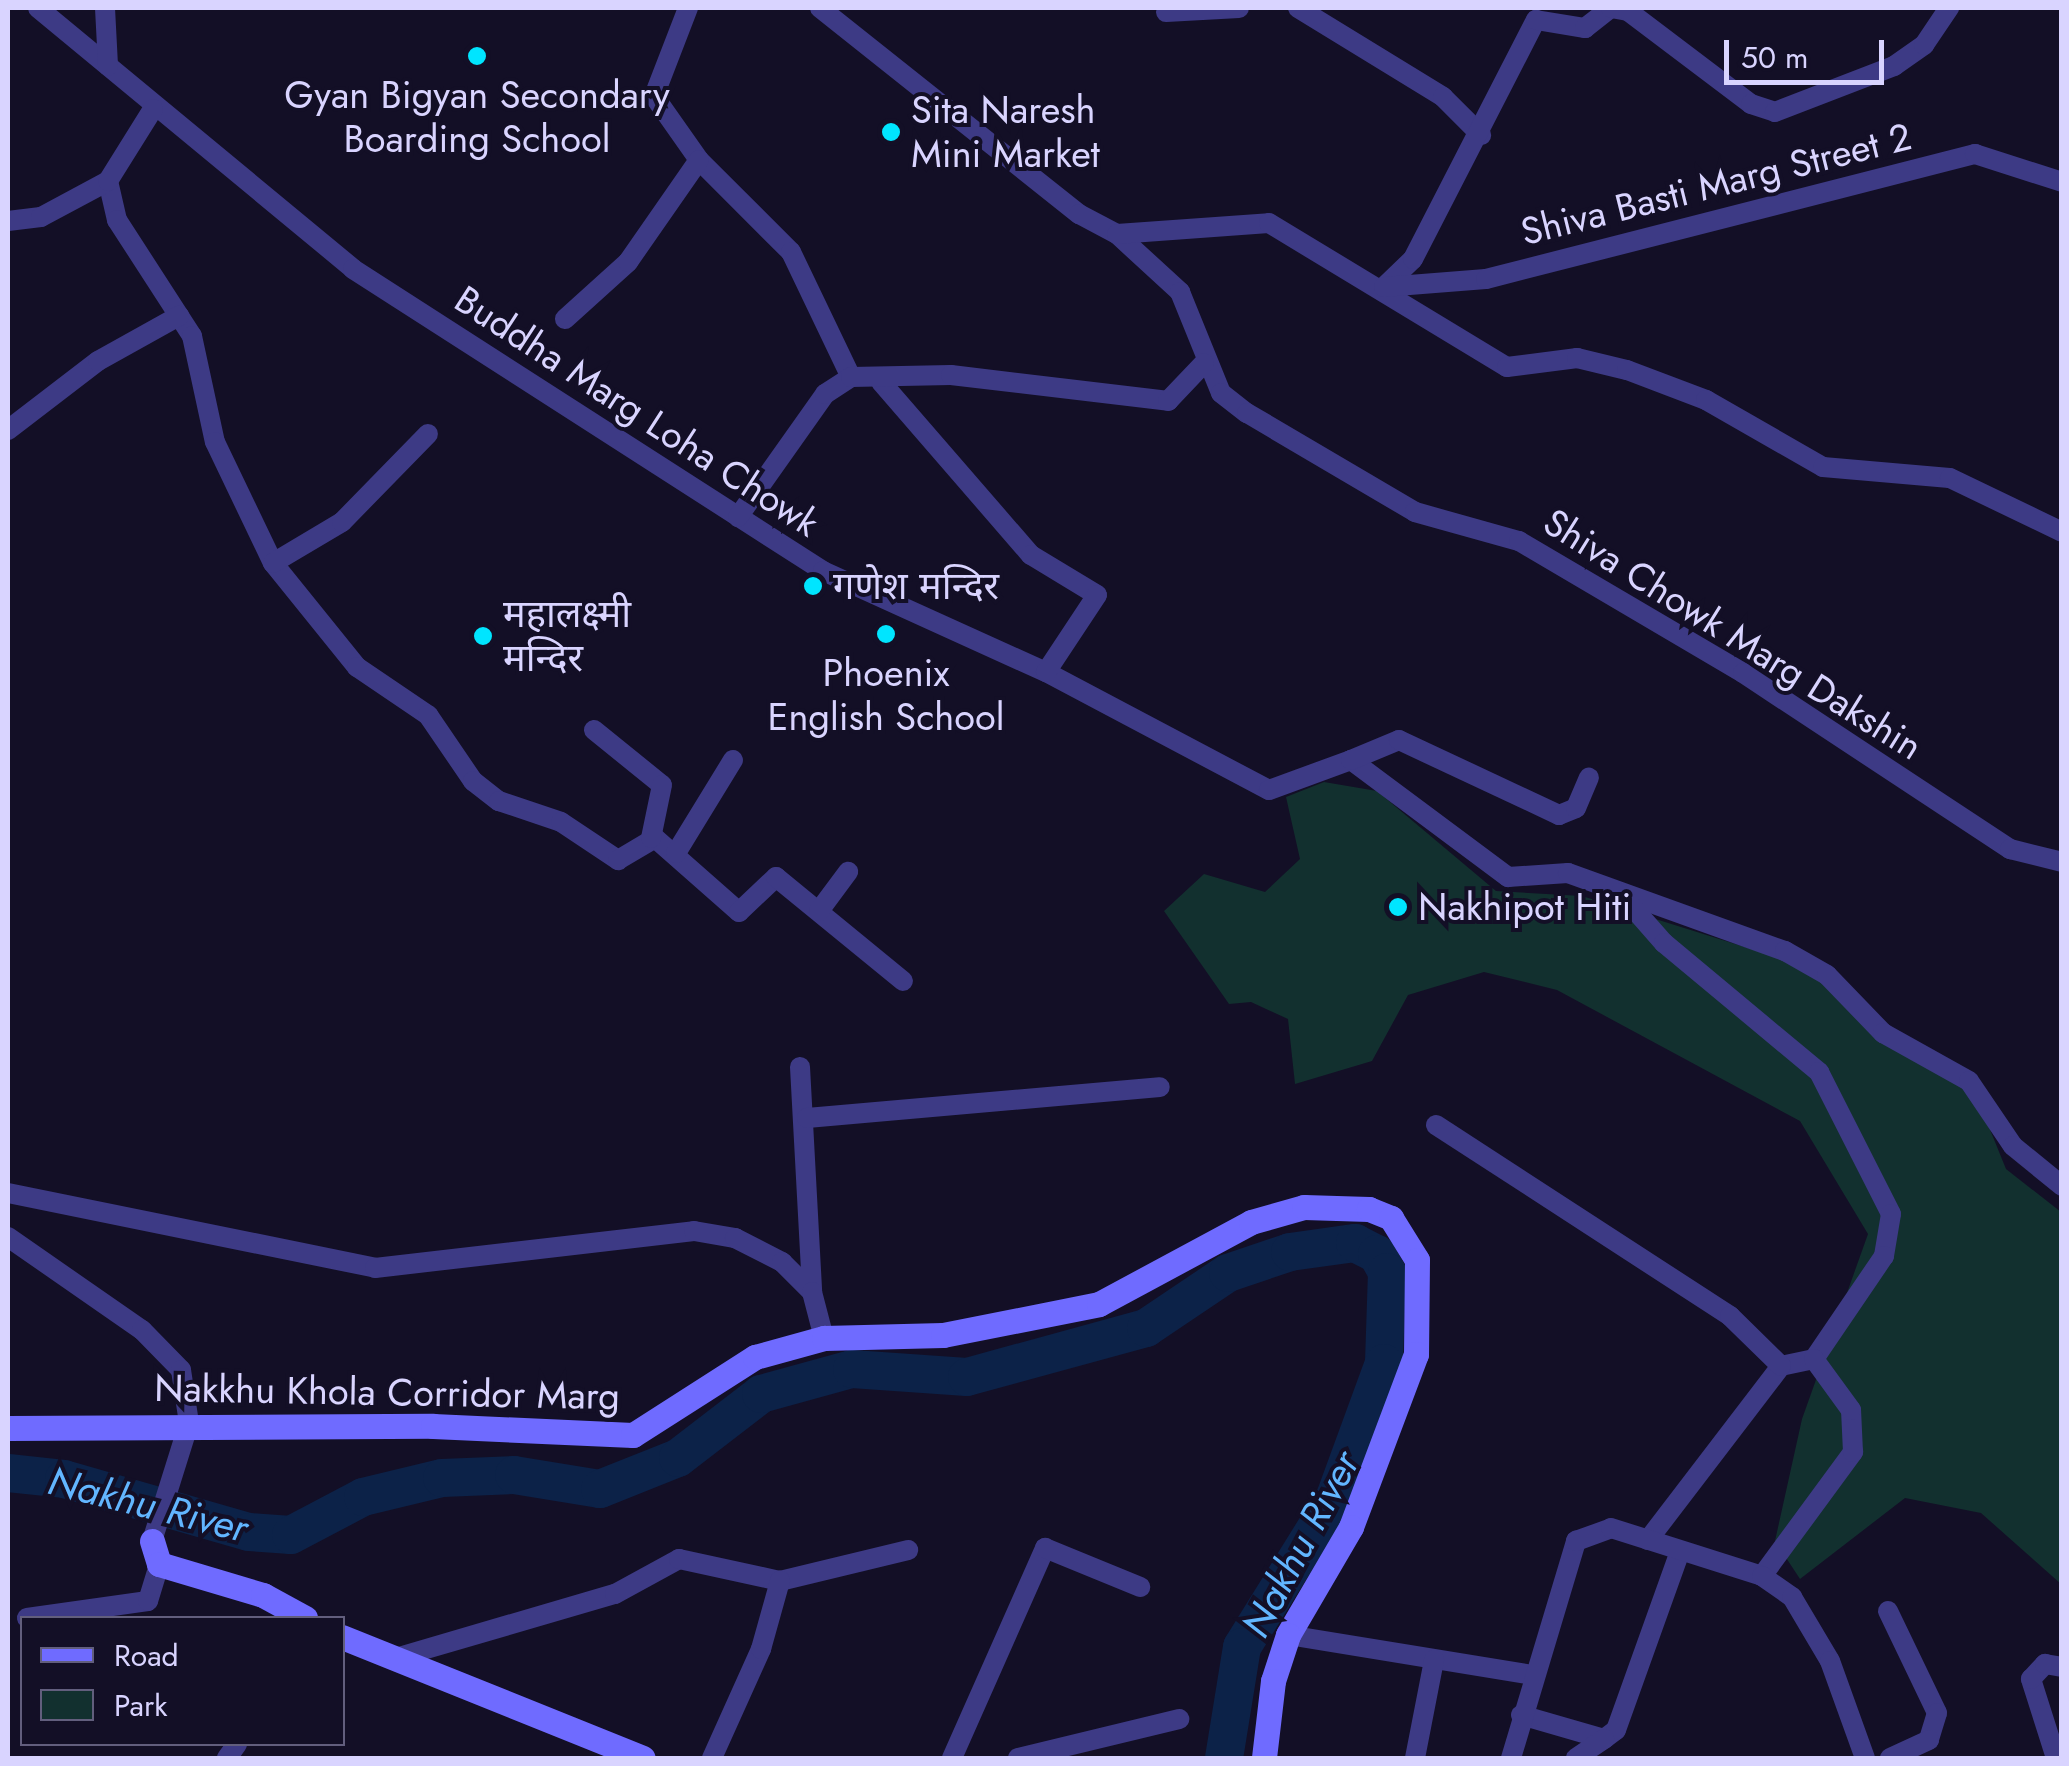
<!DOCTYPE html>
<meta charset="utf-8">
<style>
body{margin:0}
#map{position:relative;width:2069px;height:1766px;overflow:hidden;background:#130f26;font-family:Jost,"Noto Sans Devanagari",sans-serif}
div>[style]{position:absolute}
.green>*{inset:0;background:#12302f}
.river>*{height:38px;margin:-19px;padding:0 19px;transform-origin:19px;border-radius:19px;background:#0c2248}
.street>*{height:20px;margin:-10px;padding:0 10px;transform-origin:10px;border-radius:10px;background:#3d3a85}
.secondary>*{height:25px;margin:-12.5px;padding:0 12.5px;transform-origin:12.5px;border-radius:12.5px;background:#6f6bff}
.dots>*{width:28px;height:28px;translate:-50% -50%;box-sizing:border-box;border:5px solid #130f26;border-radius:50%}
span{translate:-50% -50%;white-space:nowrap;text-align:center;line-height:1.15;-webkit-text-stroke:8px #130f26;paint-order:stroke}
.poi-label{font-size:38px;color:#d9d4ff}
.left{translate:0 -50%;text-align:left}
.street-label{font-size:38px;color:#d9d4ff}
.water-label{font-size:40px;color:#62b6ff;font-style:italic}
.frame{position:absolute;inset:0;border:10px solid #d9d4ff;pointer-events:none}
.legend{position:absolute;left:20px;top:1616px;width:325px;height:130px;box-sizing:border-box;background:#130f26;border:2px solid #625e7d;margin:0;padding:12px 18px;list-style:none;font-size:30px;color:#d9d4ff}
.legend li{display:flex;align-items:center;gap:20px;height:50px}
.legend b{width:50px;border:2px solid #625e7d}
.scale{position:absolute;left:1724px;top:40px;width:160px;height:45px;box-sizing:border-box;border:5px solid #d9d4ff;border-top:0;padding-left:12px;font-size:30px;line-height:35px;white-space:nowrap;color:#d9d4ff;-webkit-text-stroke:8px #130f26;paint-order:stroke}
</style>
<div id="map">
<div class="green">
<i style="clip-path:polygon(1324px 782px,1377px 791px,1496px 891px,1582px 896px,1809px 967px,1976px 1095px,2006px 1169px,2061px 1212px,2061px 1584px,1981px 1513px,1905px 1498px,1800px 1579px,1775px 1541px,1802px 1419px,1868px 1234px,1800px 1121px,1557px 990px,1484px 972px,1408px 995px,1372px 1061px,1295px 1084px,1288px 1019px,1251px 1002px,1229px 1004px,1164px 911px,1204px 874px,1265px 892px,1300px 859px,1286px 797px)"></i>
</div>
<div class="river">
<i style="left:8px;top:1473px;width:56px;rotate:6.1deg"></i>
<i style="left:64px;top:1479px;width:192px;rotate:16deg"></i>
<i style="left:249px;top:1532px;width:42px;rotate:4.1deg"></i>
<i style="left:291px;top:1535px;width:81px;rotate:-27.8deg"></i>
<i style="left:363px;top:1497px;width:81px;rotate:-13.5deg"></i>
<i style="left:442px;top:1478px;width:72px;rotate:-2.4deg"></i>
<i style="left:514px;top:1475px;width:87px;rotate:9.2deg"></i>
<i style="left:600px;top:1489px;width:84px;rotate:-21.7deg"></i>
<i style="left:678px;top:1458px;width:105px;rotate:-37.6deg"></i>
<i style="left:761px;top:1394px;width:94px;rotate:-15.4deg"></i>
<i style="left:852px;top:1369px;width:115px;rotate:4deg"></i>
<i style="left:967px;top:1377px;width:186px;rotate:-15.3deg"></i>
<i style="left:1146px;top:1328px;width:99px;rotate:-33.9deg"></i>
<i style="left:1228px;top:1273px;width:65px;rotate:-18.7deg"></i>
<i style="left:1290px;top:1252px;width:66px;rotate:-7.9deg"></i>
<i style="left:1355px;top:1243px;width:25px;rotate:27deg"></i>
<i style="left:1377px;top:1254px;width:21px;rotate:61deg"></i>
<i style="left:1387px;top:1272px;width:91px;rotate:91.9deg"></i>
<i style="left:1384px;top:1363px;width:143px;rotate:110.1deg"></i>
<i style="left:1335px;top:1497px;width:176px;rotate:121.8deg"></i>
<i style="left:1242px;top:1647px;width:112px;rotate:99.2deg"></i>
</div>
<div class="street">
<i style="left:38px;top:8px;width:409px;rotate:39.6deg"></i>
<i style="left:353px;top:269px;width:559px;rotate:32.72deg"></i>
<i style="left:823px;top:571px;width:245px;rotate:24.4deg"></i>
<i style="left:1046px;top:672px;width:252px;rotate:27.9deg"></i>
<i style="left:1269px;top:790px;width:87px;rotate:-20.1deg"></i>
<i style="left:1351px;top:760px;width:196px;rotate:36.7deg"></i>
<i style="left:1508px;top:877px;width:60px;rotate:-3.8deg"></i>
<i style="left:1568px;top:873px;width:231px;rotate:19.8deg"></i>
<i style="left:1785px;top:951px;width:48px;rotate:29.7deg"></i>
<i style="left:1827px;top:975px;width:81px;rotate:46deg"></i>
<i style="left:1883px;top:1033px;width:98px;rotate:29.2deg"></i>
<i style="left:1969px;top:1081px;width:78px;rotate:55.9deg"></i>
<i style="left:2013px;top:1146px;width:63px;rotate:39.2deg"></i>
<i style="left:105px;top:8px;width:58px;rotate:87deg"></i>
<i style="left:688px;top:8px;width:94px;rotate:111.1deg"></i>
<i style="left:654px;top:96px;width:78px;rotate:54.9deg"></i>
<i style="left:699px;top:160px;width:130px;rotate:45deg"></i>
<i style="left:791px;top:252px;width:139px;rotate:64.4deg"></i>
<i style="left:820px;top:8px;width:331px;rotate:38.5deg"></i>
<i style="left:1079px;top:214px;width:43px;rotate:27.8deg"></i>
<i style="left:1117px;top:234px;width:86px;rotate:42.6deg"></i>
<i style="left:1180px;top:292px;width:109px;rotate:67.9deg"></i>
<i style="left:1221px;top:393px;width:33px;rotate:38deg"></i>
<i style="left:1247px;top:413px;width:195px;rotate:30.5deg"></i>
<i style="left:1415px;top:512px;width:108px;rotate:15.6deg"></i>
<i style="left:1519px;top:541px;width:260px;rotate:30.5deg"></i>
<i style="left:1743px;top:673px;width:320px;rotate:33.4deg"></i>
<i style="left:2010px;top:849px;width:54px;rotate:14deg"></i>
<i style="left:1298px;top:8px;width:170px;rotate:31.5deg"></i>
<i style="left:1443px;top:97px;width:54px;rotate:45deg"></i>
<i style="left:1166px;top:12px;width:73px;rotate:-3.1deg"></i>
<i style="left:108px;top:181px;width:40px;rotate:77deg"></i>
<i style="left:117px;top:220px;width:138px;rotate:57.1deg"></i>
<i style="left:192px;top:336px;width:108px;rotate:77.8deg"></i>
<i style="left:215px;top:442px;width:134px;rotate:64.4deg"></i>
<i style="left:273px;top:563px;width:134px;rotate:51.1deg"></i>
<i style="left:357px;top:667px;width:86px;rotate:34.1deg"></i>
<i style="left:428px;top:715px;width:80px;rotate:55.7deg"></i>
<i style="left:473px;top:781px;width:33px;rotate:38deg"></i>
<i style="left:499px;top:801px;width:65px;rotate:18.7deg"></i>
<i style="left:561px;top:822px;width:69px;rotate:33.7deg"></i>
<i style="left:618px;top:860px;width:43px;rotate:-30.7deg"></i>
<i style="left:655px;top:838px;width:112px;rotate:41.4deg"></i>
<i style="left:739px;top:912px;width:51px;rotate:-43.4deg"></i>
<i style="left:776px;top:877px;width:164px;rotate:39.3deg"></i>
<i style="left:8px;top:221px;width:33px;rotate:-7deg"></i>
<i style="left:41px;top:217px;width:76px;rotate:-28.2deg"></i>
<i style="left:108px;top:181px;width:85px;rotate:-58deg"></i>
<i style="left:1117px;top:234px;width:152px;rotate:-4.1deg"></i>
<i style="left:1269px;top:223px;width:278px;rotate:31.2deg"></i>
<i style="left:1507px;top:367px;width:71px;rotate:-7.3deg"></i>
<i style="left:1577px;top:358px;width:51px;rotate:13.5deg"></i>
<i style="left:1627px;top:370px;width:85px;rotate:20.8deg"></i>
<i style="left:1706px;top:400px;width:135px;rotate:29.8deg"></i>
<i style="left:1823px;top:467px;width:127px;rotate:5deg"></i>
<i style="left:1950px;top:478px;width:124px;rotate:25.7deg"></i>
<i style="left:1384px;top:287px;width:40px;rotate:-44deg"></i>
<i style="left:1413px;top:259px;width:269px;rotate:-62.8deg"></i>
<i style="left:1536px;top:20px;width:50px;rotate:9.3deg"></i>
<i style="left:1585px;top:28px;width:33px;rotate:-38deg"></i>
<i style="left:1611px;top:8px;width:17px;rotate:10deg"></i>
<i style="left:1628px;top:11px;width:154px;rotate:37.1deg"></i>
<i style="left:1751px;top:104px;width:25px;rotate:18deg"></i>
<i style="left:1775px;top:112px;width:128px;rotate:-21.1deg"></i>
<i style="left:1894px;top:66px;width:37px;rotate:-35deg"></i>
<i style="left:1924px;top:45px;width:45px;rotate:-56deg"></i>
<i style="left:1384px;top:287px;width:102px;rotate:-4.5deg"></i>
<i style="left:1486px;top:279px;width:505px;rotate:-14.34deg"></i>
<i style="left:1975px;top:154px;width:91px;rotate:17.8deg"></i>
<i style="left:565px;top:319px;width:85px;rotate:-42.1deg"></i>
<i style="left:628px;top:262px;width:124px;rotate:-55.2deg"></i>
<i style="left:881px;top:382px;width:229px;rotate:49.1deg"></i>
<i style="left:1031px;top:555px;width:77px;rotate:31.2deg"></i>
<i style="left:1097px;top:595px;width:92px;rotate:123.5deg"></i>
<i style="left:8px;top:430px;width:113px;rotate:-37.5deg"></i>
<i style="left:98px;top:361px;width:93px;rotate:-29.1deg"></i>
<i style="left:738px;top:517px;width:151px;rotate:-54.7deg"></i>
<i style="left:825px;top:394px;width:31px;rotate:-33deg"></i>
<i style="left:851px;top:377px;width:100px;rotate:-1.1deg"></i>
<i style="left:951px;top:375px;width:219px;rotate:6.8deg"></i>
<i style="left:1168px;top:401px;width:52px;rotate:-46.5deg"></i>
<i style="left:273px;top:563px;width:80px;rotate:-30.7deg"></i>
<i style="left:342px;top:522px;width:123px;rotate:-45.7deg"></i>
<i style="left:594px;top:730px;width:87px;rotate:39deg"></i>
<i style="left:662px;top:785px;width:54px;rotate:101.7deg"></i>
<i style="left:1351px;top:760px;width:52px;rotate:-22.6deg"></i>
<i style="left:1399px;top:740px;width:177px;rotate:25.1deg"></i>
<i style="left:1559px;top:815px;width:18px;rotate:-22deg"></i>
<i style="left:1576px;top:808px;width:33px;rotate:-67deg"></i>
<i style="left:676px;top:853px;width:109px;rotate:-58.5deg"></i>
<i style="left:1620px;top:893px;width:67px;rotate:48.7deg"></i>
<i style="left:1664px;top:943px;width:202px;rotate:39.8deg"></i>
<i style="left:1819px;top:1072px;width:159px;rotate:63.1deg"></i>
<i style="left:1891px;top:1214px;width:43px;rotate:99.5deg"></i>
<i style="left:1884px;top:1256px;width:125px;rotate:124.2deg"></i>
<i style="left:1814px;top:1359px;width:34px;rotate:168deg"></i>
<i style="left:1781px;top:1366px;width:219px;rotate:127.4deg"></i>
<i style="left:819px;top:911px;width:49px;rotate:-53.4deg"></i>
<i style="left:800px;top:1067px;width:225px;rotate:86.9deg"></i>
<i style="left:807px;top:1118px;width:354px;rotate:-5deg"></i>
<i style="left:1436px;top:1125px;width:351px;rotate:33deg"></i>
<i style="left:1730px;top:1316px;width:71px;rotate:44.4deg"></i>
<i style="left:8px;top:1193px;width:375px;rotate:11.5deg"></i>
<i style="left:375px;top:1268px;width:321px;rotate:-6.6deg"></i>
<i style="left:694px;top:1231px;width:42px;rotate:9.7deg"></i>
<i style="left:735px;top:1238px;width:53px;rotate:27.1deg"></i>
<i style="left:782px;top:1262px;width:42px;rotate:45deg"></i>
<i style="left:812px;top:1292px;width:48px;rotate:75.4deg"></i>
<i style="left:8px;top:1237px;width:163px;rotate:34.8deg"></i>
<i style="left:142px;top:1330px;width:56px;rotate:45.7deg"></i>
<i style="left:181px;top:1370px;width:54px;rotate:81.4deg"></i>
<i style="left:189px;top:1423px;width:124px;rotate:107.4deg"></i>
<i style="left:1762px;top:1576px;width:154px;rotate:-53.7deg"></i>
<i style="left:1853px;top:1452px;width:42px;rotate:-92.7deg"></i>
<i style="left:1851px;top:1410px;width:63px;rotate:-126deg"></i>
<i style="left:1888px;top:1611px;width:113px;rotate:64.3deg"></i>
<i style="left:1937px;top:1713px;width:28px;rotate:107deg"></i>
<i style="left:1929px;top:1740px;width:43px;rotate:155.2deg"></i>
<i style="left:27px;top:1618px;width:122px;rotate:-8deg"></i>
<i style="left:148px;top:1601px;width:39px;rotate:-73deg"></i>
<i style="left:1288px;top:1635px;width:247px;rotate:9.3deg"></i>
<i style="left:392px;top:1659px;width:232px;rotate:-16.3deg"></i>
<i style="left:615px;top:1594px;width:73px;rotate:-28.7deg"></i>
<i style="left:679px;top:1559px;width:103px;rotate:12.3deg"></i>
<i style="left:780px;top:1581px;width:132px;rotate:-13.6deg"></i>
<i style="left:1521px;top:1715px;width:86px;rotate:16.1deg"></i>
<i style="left:1604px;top:1739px;width:15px;rotate:-37deg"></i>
<i style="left:1616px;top:1730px;width:190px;rotate:-70.3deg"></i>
<i style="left:227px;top:1758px;width:17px;rotate:-54deg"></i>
<i style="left:712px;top:1758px;width:120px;rotate:-65.8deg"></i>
<i style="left:761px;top:1649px;width:71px;rotate:-74.4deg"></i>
<i style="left:952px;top:1758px;width:230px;rotate:-66.1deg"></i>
<i style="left:1045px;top:1548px;width:103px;rotate:22.3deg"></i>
<i style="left:1018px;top:1758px;width:166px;rotate:-13.6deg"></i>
<i style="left:1415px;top:1758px;width:100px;rotate:-79deg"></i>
<i style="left:1511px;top:1758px;width:227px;rotate:-73.3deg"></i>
<i style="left:1576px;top:1541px;width:37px;rotate:-20deg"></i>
<i style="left:1611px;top:1528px;width:158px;rotate:17.6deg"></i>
<i style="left:1762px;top:1576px;width:37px;rotate:35deg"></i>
<i style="left:1792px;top:1597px;width:74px;rotate:59.3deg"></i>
<i style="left:1830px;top:1661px;width:103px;rotate:70.2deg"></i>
<i style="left:1576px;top:1758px;width:34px;rotate:-34deg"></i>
<i style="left:2056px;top:1758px;width:83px;rotate:-107.6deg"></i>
<i style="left:2031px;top:1679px;width:21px;rotate:-47deg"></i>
<i style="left:2045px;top:1664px;width:17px;rotate:10deg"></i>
</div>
<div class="secondary">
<i style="left:8px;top:1428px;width:425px;rotate:-0.3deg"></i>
<i style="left:433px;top:1426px;width:200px;rotate:2.6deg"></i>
<i style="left:633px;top:1435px;width:145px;rotate:-32.6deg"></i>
<i style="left:755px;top:1357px;width:72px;rotate:-15.4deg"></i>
<i style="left:824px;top:1338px;width:119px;rotate:-1.4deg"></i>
<i style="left:943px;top:1335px;width:159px;rotate:-11.2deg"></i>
<i style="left:1099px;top:1304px;width:173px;rotate:-28.3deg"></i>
<i style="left:1251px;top:1222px;width:55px;rotate:-15.8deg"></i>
<i style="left:1304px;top:1207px;width:65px;rotate:1.8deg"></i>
<i style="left:1369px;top:1209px;width:24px;rotate:22deg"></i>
<i style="left:1391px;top:1218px;width:49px;rotate:58.2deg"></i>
<i style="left:1417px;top:1260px;width:94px;rotate:90.6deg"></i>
<i style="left:1416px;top:1354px;width:185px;rotate:110.6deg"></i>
<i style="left:1351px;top:1527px;width:125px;rotate:120.3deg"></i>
<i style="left:1288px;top:1635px;width:48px;rotate:108.1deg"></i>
<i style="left:1273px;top:1681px;width:78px;rotate:96.7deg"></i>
<i style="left:152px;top:1541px;width:24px;rotate:73deg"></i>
<i style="left:159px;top:1564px;width:109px;rotate:16.6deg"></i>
<i style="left:263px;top:1595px;width:48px;rotate:28.7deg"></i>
<i style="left:342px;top:1637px;width:324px;rotate:21.9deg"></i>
</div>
<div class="dots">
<i style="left:477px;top:56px;background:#00e5ff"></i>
<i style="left:891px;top:132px;background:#00e5ff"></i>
<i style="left:813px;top:586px;background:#00e5ff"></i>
<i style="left:886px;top:634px;background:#00e5ff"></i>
<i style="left:483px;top:636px;background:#00e5ff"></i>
<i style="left:1398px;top:907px;background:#00e5ff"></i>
</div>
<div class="poi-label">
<span style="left:477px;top:117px">Gyan Bigyan Secondary<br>Boarding School</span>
<span class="left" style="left:911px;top:132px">Sita Naresh<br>Mini Market</span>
<span class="left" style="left:833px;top:586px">गणेश मन्दिर</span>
<span class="left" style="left:503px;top:636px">महालक्ष्मी<br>मन्दिर</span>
<span style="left:886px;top:695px">Phoenix<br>English School</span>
<span class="left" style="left:1418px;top:907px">Nakhipot Hiti</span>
</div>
<div class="street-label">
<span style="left:1716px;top:184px;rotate:-14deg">Shiva Basti Marg Street 2</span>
<span style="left:637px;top:411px;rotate:33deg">Buddha Marg Loha Chowk</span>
<span style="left:1733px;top:634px;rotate:32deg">Shiva Chowk Marg Dakshin</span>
<span style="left:387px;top:1392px;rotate:1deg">Nakkhu Khola Corridor Marg</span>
</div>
<div class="water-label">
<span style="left:148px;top:1504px;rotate:14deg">Nakhu River</span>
<span style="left:1300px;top:1544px;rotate:-62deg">Nakhu River</span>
</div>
<div class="frame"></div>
<ul class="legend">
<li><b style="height:12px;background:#6f6bff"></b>Road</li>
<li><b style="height:28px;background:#12302f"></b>Park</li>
</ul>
<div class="scale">50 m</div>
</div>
